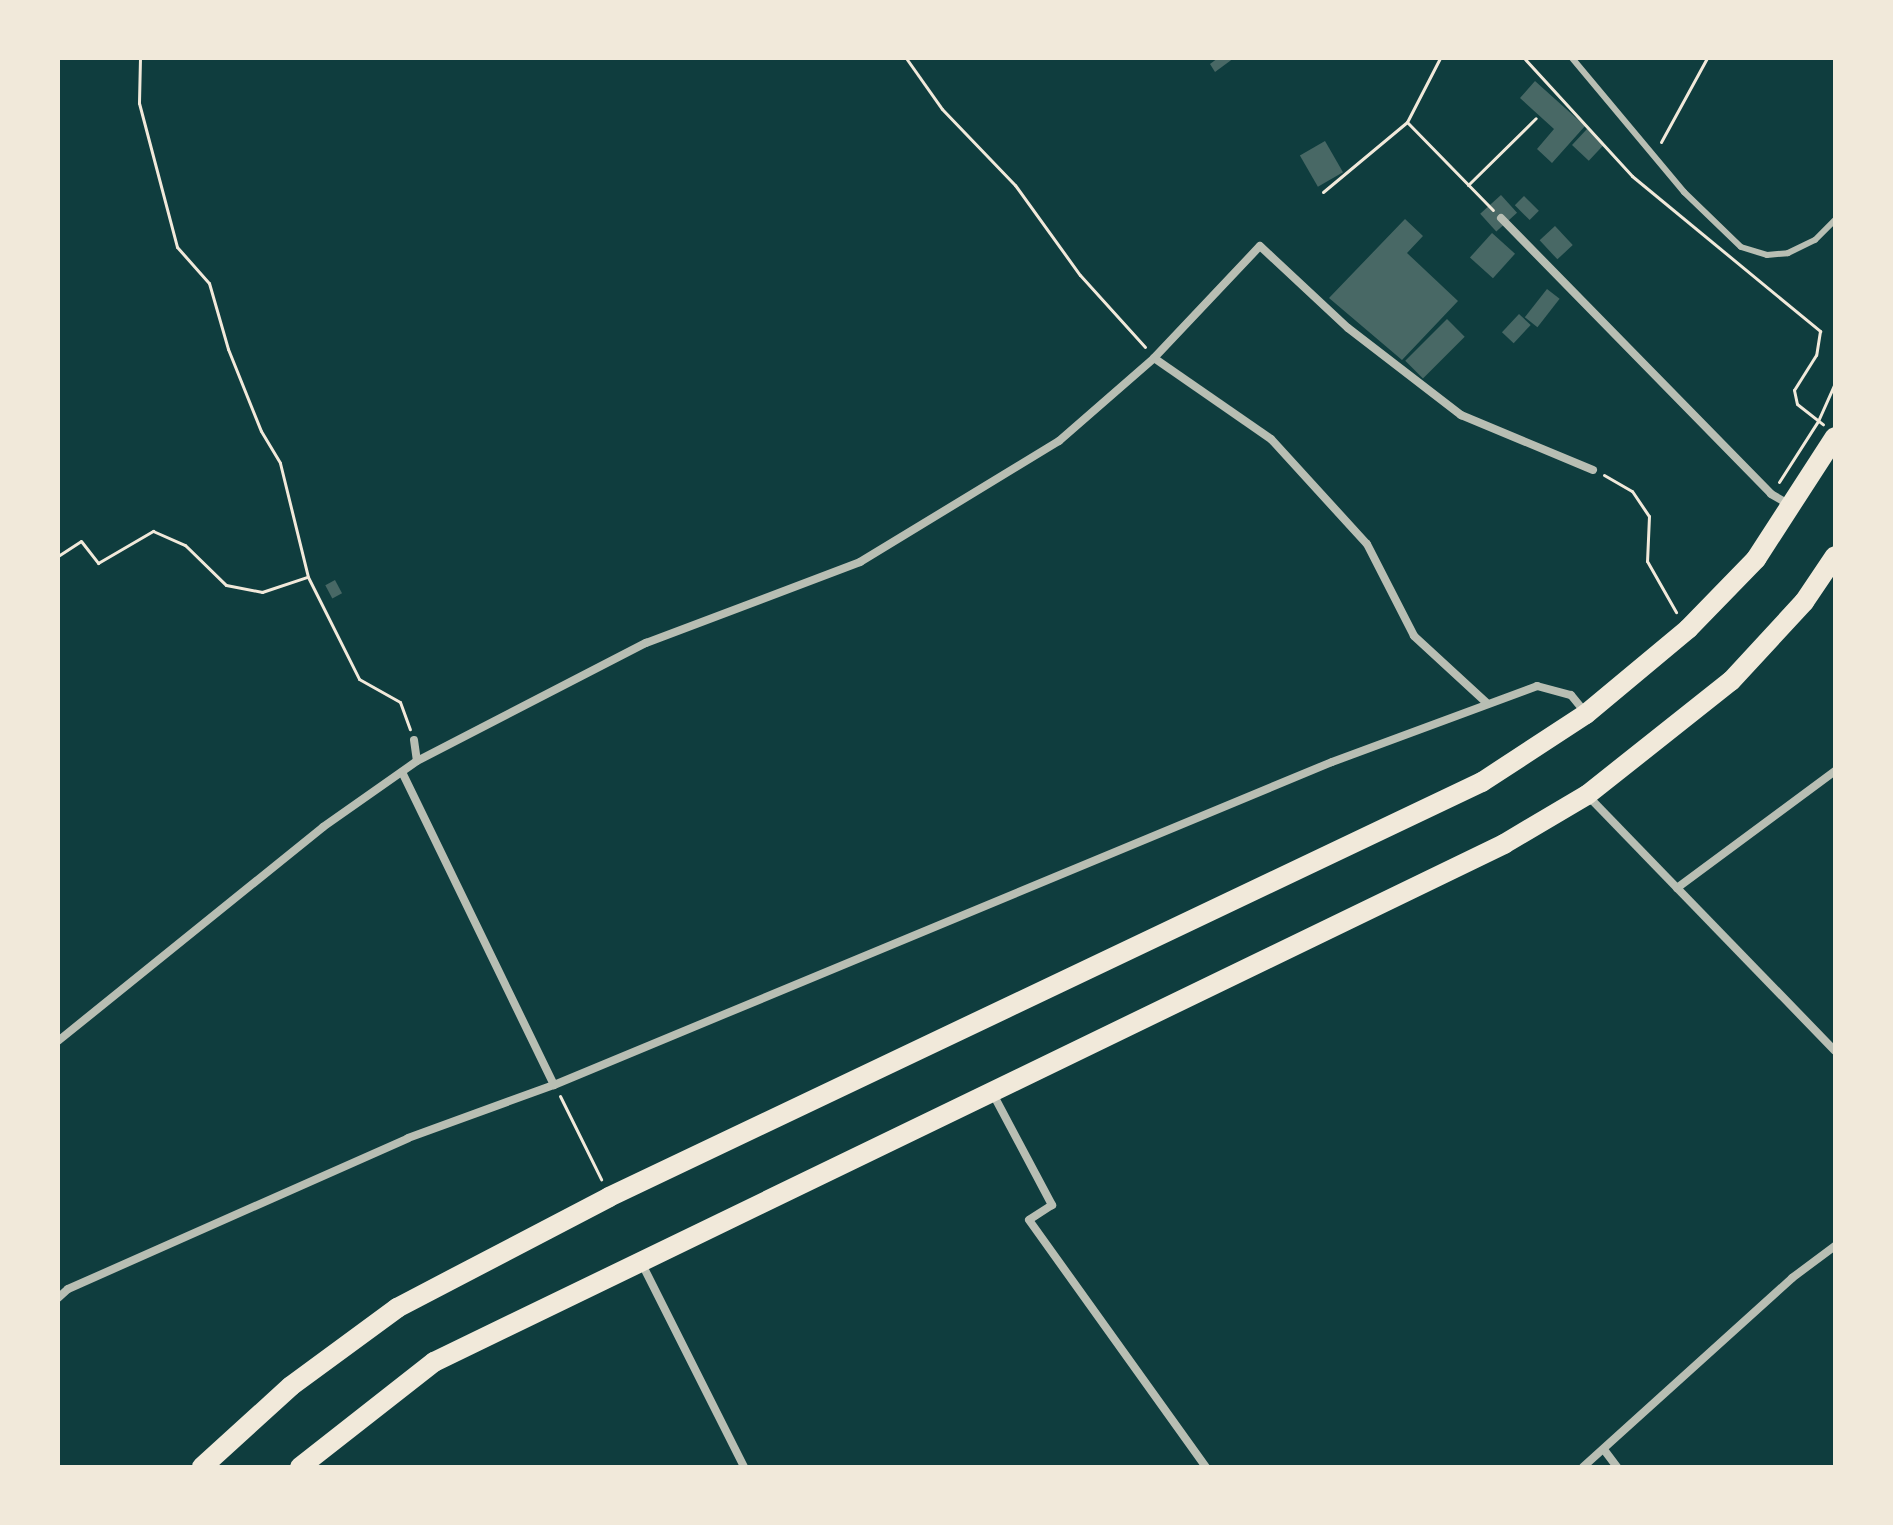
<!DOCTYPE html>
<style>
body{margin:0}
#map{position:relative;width:1893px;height:1525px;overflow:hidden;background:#0f3d3e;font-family:"Work Sans",sans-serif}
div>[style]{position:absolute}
.building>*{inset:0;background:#486865;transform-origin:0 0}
.path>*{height:3px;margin:-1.5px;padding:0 1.5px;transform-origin:1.5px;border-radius:1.5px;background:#f1e9da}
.service>*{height:6px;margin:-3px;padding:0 3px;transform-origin:3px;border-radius:3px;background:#b8beb3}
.minor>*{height:8px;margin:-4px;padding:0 4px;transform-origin:4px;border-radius:4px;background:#b8beb3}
.trunk>*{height:20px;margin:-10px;padding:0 10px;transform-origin:10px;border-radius:10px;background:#f1e9da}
span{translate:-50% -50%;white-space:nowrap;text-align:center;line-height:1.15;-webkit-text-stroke:6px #f1e9da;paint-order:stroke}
.frame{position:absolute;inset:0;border:60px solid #f1e9da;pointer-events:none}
</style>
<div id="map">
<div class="building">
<i style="clip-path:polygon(1218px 58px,1234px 58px,1215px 72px,1210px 64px)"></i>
<i style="clip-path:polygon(1535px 81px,1585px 126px,1552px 163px,1537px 149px,1554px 129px,1520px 98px)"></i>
<i style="left:1587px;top:129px;width:23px;height:22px;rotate:43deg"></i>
<i style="left:1325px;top:141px;width:36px;height:29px;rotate:60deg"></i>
<i style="left:1501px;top:195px;width:24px;height:28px;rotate:48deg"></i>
<i style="left:1524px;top:196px;width:21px;height:13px;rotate:45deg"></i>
<i style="clip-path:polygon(1405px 219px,1423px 236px,1407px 253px,1458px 301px,1402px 360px,1329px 298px)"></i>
<i style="left:1555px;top:226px;width:26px;height:21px;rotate:47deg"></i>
<i style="left:1492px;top:233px;width:31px;height:33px;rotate:42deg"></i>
<i style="left:1547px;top:289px;width:16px;height:36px;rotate:38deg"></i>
<i style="left:1519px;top:314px;width:16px;height:25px;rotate:43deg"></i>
<i style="left:1447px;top:319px;width:25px;height:59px;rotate:45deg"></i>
<i style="left:335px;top:580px;width:15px;height:11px;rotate:62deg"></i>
</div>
<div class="path">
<i style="left:140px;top:58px;width:45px;rotate:91.3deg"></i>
<i style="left:139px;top:103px;width:149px;rotate:75.2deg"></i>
<i style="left:177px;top:247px;width:48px;rotate:48.4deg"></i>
<i style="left:209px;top:283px;width:69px;rotate:73.9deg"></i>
<i style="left:228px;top:349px;width:88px;rotate:68.1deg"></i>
<i style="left:261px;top:431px;width:37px;rotate:59deg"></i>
<i style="left:280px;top:463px;width:117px;rotate:76.2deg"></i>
<i style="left:308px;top:577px;width:114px;rotate:63.4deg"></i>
<i style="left:359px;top:679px;width:47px;rotate:29.3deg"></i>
<i style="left:400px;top:702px;width:29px;rotate:70deg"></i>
<i style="left:906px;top:58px;width:62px;rotate:54.8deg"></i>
<i style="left:942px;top:109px;width:105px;rotate:46.2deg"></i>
<i style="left:1015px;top:185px;width:111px;rotate:54.2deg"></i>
<i style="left:1080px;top:275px;width:97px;rotate:47.9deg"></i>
<i style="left:1524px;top:58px;width:160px;rotate:47.5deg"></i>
<i style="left:1632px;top:176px;width:244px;rotate:39.5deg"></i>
<i style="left:1820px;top:331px;width:24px;rotate:99deg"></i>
<i style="left:1816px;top:355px;width:41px;rotate:122.2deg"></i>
<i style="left:1794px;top:390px;width:14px;rotate:78deg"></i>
<i style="left:1797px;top:404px;width:33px;rotate:38deg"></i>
<i style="left:1407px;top:122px;width:123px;rotate:45.7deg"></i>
<i style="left:1661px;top:142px;width:96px;rotate:-61.3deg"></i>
<i style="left:1468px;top:185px;width:95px;rotate:-44.6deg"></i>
<i style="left:1323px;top:192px;width:109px;rotate:-39.8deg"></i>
<i style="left:1407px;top:122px;width:72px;rotate:-62.7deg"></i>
<i style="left:1604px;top:475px;width:32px;rotate:30deg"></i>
<i style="left:1632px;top:491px;width:30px;rotate:56deg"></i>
<i style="left:1649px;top:516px;width:45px;rotate:92.5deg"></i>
<i style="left:1647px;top:561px;width:59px;rotate:60.4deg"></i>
<i style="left:1779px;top:482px;width:72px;rotate:-57.4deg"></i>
<i style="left:1818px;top:421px;width:42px;rotate:-65.9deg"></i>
<i style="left:58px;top:556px;width:27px;rotate:-33deg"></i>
<i style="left:81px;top:541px;width:28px;rotate:52deg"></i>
<i style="left:98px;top:563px;width:64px;rotate:-30.2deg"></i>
<i style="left:153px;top:531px;width:35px;rotate:24deg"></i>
<i style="left:185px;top:545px;width:57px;rotate:44.3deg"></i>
<i style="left:226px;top:585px;width:37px;rotate:11deg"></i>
<i style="left:262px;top:592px;width:47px;rotate:-18.4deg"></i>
<i style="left:560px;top:1096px;width:93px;rotate:63.7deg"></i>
</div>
<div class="service">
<i style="left:1572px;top:58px;width:175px;rotate:50.1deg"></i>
<i style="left:1684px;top:192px;width:79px;rotate:44deg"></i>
<i style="left:1741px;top:247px;width:27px;rotate:17deg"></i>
<i style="left:1767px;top:255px;width:21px;rotate:-5deg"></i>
<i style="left:1788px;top:253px;width:30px;rotate:-26deg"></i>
<i style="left:1815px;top:240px;width:28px;rotate:-45deg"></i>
</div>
<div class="minor">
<i style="left:1501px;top:218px;width:386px;rotate:45.6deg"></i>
<i style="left:1771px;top:494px;width:22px;rotate:30deg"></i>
<i style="left:1154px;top:358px;width:142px;rotate:34.7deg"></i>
<i style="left:1271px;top:439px;width:142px;rotate:47.6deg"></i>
<i style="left:1367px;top:544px;width:103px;rotate:62.9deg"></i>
<i style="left:1414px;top:636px;width:100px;rotate:42.6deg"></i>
<i style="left:414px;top:740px;width:21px;rotate:82deg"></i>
<i style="left:402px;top:772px;width:348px;rotate:64.1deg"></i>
<i style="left:1588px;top:796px;width:355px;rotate:45.9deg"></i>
<i style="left:1677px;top:888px;width:197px;rotate:-36.5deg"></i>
<i style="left:58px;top:1041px;width:341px;rotate:-38.9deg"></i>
<i style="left:323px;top:827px;width:115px;rotate:-35.1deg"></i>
<i style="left:417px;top:761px;width:258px;rotate:-27.3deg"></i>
<i style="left:646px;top:643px;width:229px;rotate:-20.7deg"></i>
<i style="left:860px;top:562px;width:233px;rotate:-31.3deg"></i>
<i style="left:1059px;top:441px;width:126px;rotate:-41.1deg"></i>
<i style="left:1154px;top:358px;width:154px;rotate:-46.6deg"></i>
<i style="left:1260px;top:246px;width:120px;rotate:43deg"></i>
<i style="left:1348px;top:328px;width:143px;rotate:37.6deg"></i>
<i style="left:1461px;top:415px;width:143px;rotate:22.6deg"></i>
<i style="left:993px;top:1094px;width:126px;rotate:62deg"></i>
<i style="left:1052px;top:1205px;width:27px;rotate:147deg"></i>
<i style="left:1029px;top:1220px;width:304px;rotate:54.4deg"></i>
<i style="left:642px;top:1264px;width:227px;rotate:63.3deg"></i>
<i style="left:58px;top:1298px;width:13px;rotate:-42deg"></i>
<i style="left:68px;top:1289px;width:372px;rotate:-23.9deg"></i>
<i style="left:408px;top:1138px;width:155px;rotate:-20deg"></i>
<i style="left:554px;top:1085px;width:842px;rotate:-22.55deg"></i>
<i style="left:1332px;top:762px;width:219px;rotate:-20.3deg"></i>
<i style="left:1537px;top:686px;width:35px;rotate:15deg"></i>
<i style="left:1571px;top:695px;width:22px;rotate:51deg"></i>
<i style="left:1605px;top:1451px;width:20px;rotate:53deg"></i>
<i style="left:1583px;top:1467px;width:282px;rotate:-42.1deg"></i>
<i style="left:1792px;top:1278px;width:54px;rotate:-36.7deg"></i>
</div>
<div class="trunk">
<i style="left:202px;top:1467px;width:120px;rotate:-42.3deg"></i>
<i style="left:291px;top:1386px;width:132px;rotate:-36.3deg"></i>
<i style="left:397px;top:1308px;width:239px;rotate:-27.6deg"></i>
<i style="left:609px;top:1197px;width:967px;rotate:-25.43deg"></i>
<i style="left:1482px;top:782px;width:124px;rotate:-33.2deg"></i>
<i style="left:1586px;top:714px;width:133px;rotate:-39.8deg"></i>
<i style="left:1688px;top:629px;width:98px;rotate:-45.8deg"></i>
<i style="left:1756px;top:559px;width:145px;rotate:-57.1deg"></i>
<i style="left:300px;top:1467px;width:170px;rotate:-38.1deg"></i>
<i style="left:434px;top:1362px;width:1189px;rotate:-25.83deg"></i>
<i style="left:1504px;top:844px;width:96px;rotate:-30.6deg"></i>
<i style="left:1587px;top:795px;width:184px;rotate:-38.4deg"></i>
<i style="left:1731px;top:681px;width:108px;rotate:-47.3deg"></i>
<i style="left:1804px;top:602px;width:55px;rotate:-56deg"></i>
</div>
<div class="frame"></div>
</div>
